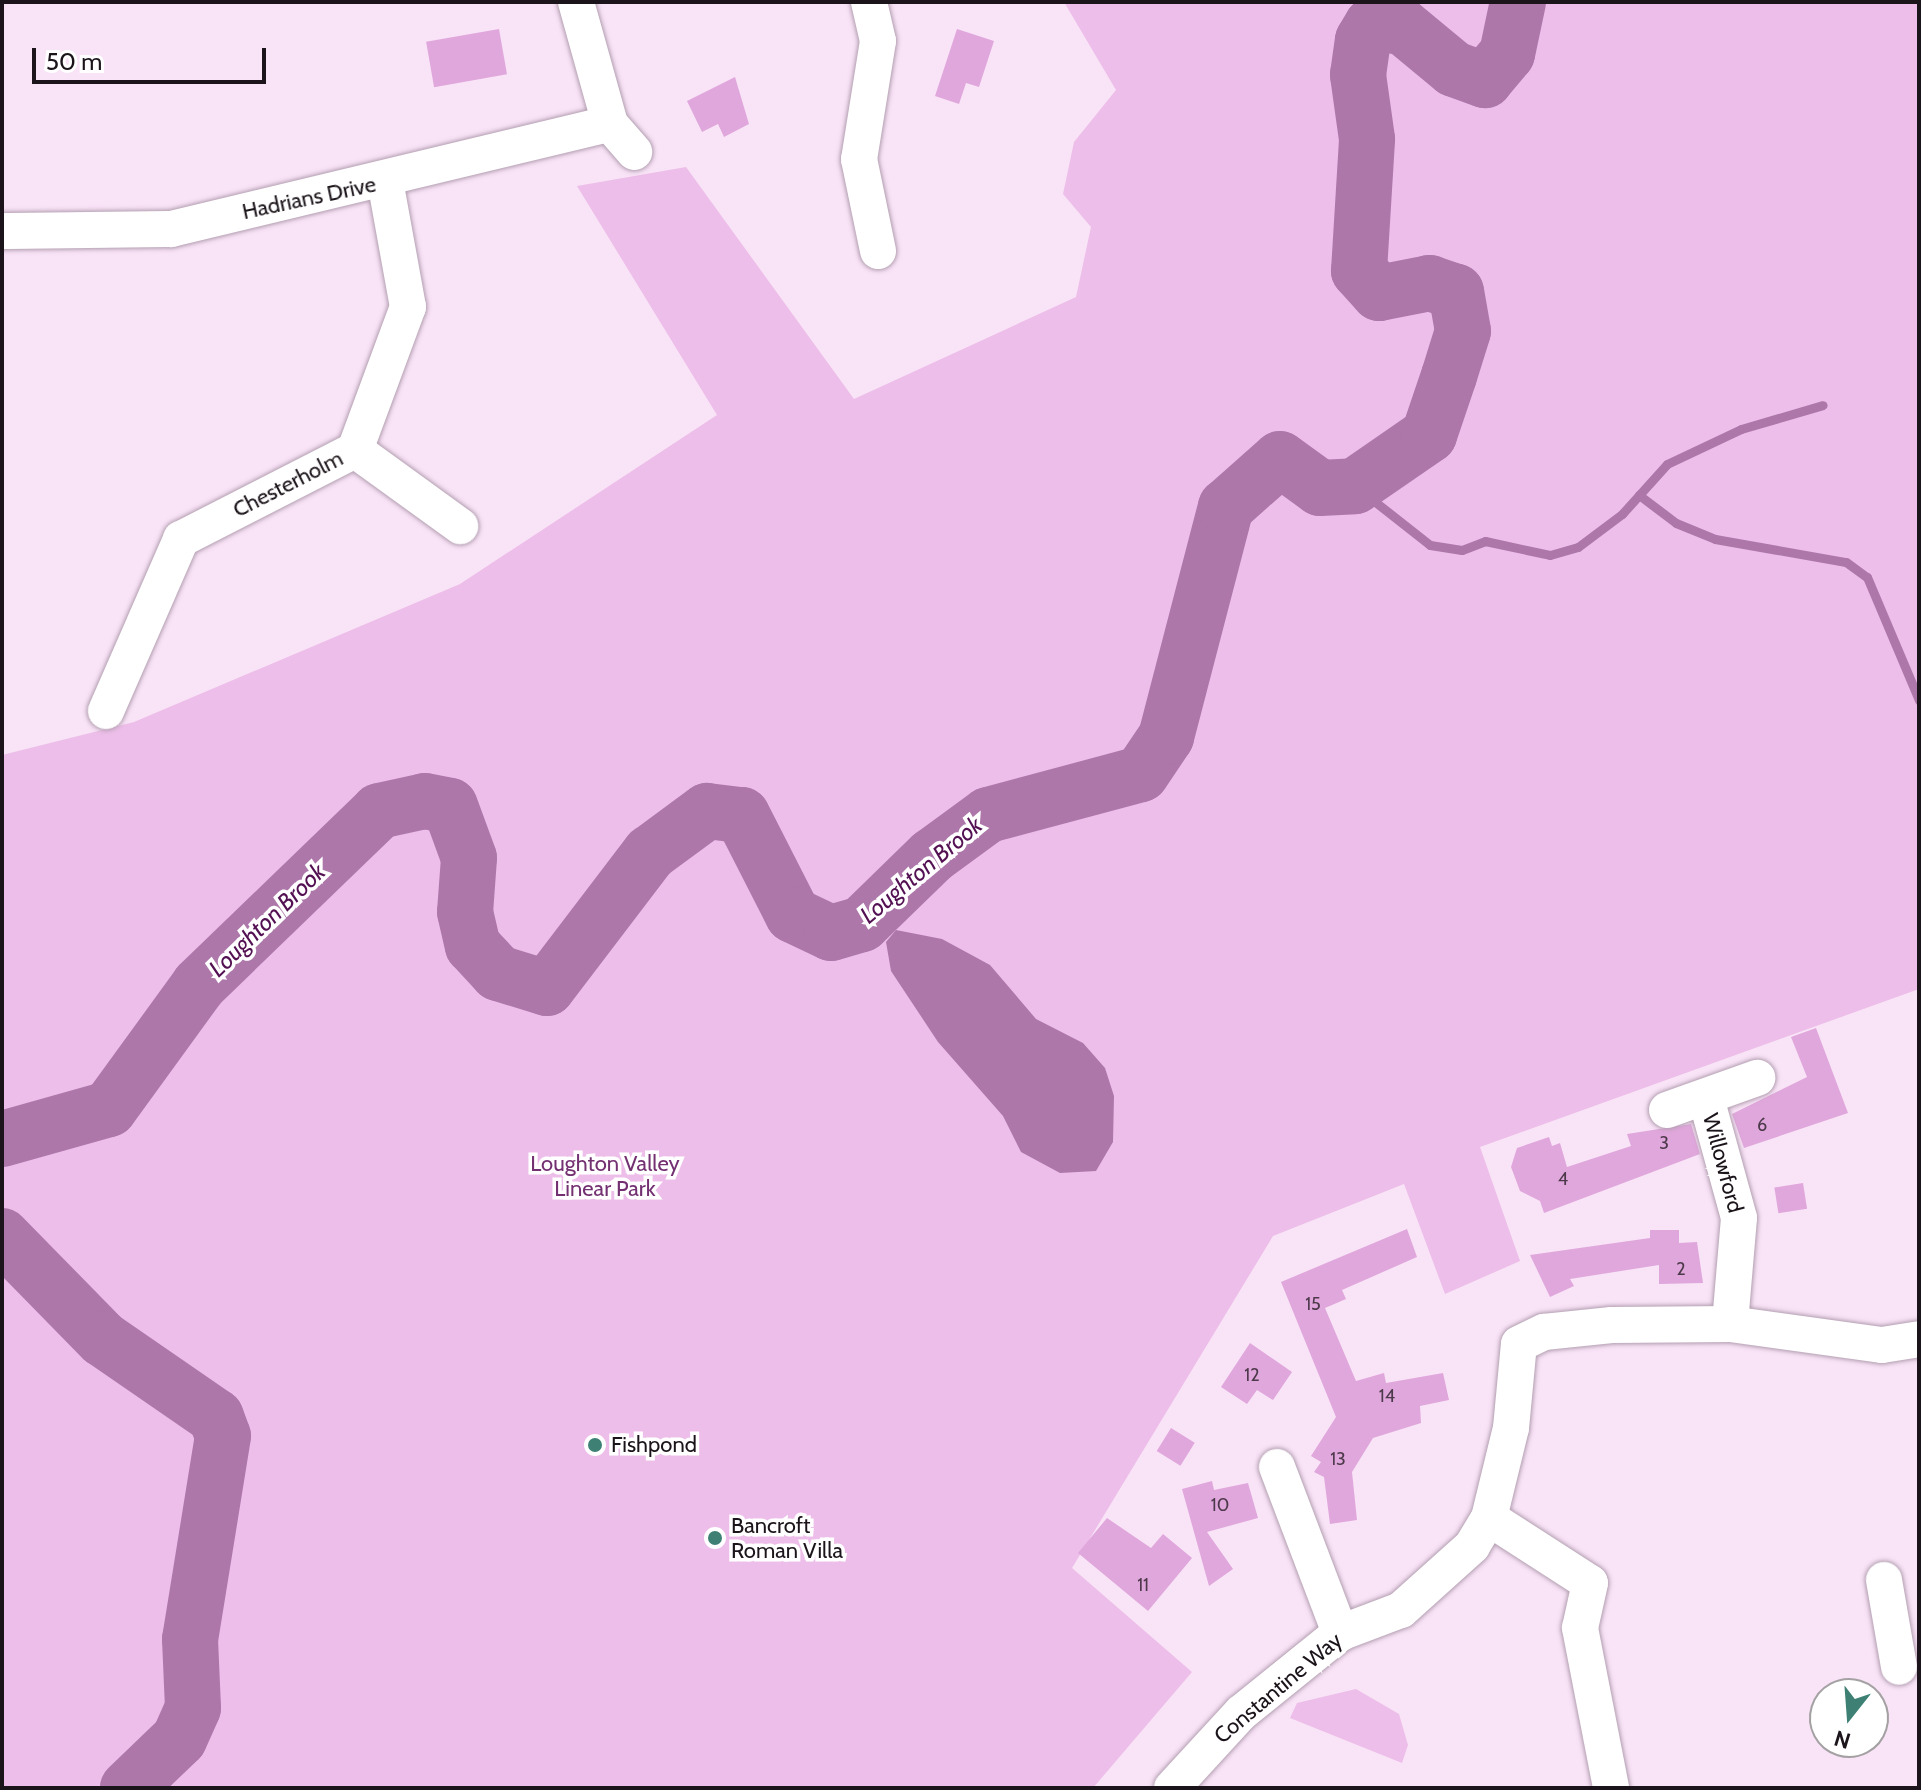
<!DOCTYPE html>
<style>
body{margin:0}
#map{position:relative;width:1921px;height:1790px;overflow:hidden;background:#f9e3f7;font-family:Cabin,sans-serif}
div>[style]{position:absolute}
.green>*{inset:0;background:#edbee9}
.water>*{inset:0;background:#ad77aa}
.stream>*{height:9px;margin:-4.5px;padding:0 4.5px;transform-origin:4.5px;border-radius:4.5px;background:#ad77aa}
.river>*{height:56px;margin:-28px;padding:0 28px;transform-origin:28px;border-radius:28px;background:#ad77aa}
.building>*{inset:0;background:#e0a7dc;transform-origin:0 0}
.roads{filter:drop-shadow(0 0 2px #b39fb1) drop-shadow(0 0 2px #b39fb1)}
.minor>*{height:36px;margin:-18px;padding:0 18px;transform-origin:18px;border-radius:18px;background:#fff}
.dots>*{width:22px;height:22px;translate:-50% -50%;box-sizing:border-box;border:4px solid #fff;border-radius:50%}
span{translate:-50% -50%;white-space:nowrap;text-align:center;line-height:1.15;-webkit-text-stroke:7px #fff;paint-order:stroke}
.number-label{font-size:18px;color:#4c394a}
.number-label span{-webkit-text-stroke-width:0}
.street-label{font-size:22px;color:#1b141a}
.park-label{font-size:22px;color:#743172}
.poi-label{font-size:22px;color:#1b141a}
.left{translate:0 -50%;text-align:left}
.water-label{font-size:24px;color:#531052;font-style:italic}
.frame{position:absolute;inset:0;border:4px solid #1b141a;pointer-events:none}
.north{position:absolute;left:1809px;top:1678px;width:80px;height:80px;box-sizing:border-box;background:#fff;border:2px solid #a4a1a3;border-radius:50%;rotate:197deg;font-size:22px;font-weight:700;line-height:32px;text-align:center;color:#1b141a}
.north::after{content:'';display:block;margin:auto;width:28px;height:36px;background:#3e8174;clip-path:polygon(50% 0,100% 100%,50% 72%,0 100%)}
.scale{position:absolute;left:32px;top:48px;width:234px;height:36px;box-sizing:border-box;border:4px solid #1b141a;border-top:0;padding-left:10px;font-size:24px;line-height:28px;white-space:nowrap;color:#1b141a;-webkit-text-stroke:6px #fff;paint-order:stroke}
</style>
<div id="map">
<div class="green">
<i style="clip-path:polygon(1064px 2px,1919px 2px,1919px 989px,1480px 1147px,1520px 1261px,1445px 1294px,1404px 1184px,1273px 1236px,1072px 1568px,1192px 1672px,1093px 1788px,2px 1788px,2px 755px,134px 722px,460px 584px,717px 415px,577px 186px,686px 167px,854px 399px,1076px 297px,1091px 227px,1063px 194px,1074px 142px,1116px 90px)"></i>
<i style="clip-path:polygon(1356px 1689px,1399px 1714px,1408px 1745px,1402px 1763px,1290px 1718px,1297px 1703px)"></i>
</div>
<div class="water">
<i style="clip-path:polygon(896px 930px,942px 939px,990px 965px,1036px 1019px,1083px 1043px,1105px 1068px,1114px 1096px,1113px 1142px,1096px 1171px,1060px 1173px,1021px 1152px,1003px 1116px,938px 1042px,891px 971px,886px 942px)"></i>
</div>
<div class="stream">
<i style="left:1355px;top:486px;width:95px;rotate:38.2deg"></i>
<i style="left:1430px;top:545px;width:32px;rotate:9deg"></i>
<i style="left:1462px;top:550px;width:25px;rotate:-21deg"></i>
<i style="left:1485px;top:541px;width:66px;rotate:12.2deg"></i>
<i style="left:1550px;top:555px;width:29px;rotate:-16deg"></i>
<i style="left:1578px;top:547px;width:55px;rotate:-36.9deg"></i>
<i style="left:1622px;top:514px;width:67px;rotate:-48deg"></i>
<i style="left:1667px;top:464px;width:82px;rotate:-25.3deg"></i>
<i style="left:1741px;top:429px;width:85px;rotate:-16.3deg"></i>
<i style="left:1639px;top:495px;width:46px;rotate:37.1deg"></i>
<i style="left:1676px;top:523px;width:42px;rotate:22.3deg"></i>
<i style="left:1715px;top:539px;width:133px;rotate:10deg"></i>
<i style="left:1846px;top:562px;width:26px;rotate:36deg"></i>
<i style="left:1867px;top:577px;width:134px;rotate:67.1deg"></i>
</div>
<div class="river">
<i style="left:2px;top:1139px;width:111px;rotate:-15.7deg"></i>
<i style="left:109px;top:1109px;width:153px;rotate:-54deg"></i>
<i style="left:199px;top:985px;width:250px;rotate:-44deg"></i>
<i style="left:379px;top:811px;width:47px;rotate:-12.3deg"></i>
<i style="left:425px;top:801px;width:25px;rotate:11deg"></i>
<i style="left:450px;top:806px;width:55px;rotate:69.9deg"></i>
<i style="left:469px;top:858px;width:54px;rotate:94.2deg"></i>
<i style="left:465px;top:912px;width:35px;rotate:77deg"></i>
<i style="left:473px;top:946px;width:37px;rotate:47deg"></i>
<i style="left:498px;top:973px;width:51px;rotate:17deg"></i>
<i style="left:547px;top:988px;width:170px;rotate:-52.7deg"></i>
<i style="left:650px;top:853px;width:71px;rotate:-36.4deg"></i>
<i style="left:707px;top:811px;width:35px;rotate:7deg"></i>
<i style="left:742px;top:815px;width:112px;rotate:63deg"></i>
<i style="left:793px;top:915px;width:42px;rotate:25.3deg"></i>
<i style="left:831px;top:933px;width:32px;rotate:-16deg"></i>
<i style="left:862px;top:924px;width:98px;rotate:-44.2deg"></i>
<i style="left:932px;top:856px;width:69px;rotate:-36.2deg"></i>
<i style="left:988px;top:815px;width:158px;rotate:-15deg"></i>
<i style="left:1141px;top:774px;width:45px;rotate:-56deg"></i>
<i style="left:1166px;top:737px;width:238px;rotate:-75.4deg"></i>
<i style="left:1226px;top:507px;width:72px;rotate:-41.6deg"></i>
<i style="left:1280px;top:459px;width:49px;rotate:35.9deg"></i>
<i style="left:1320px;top:488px;width:35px;rotate:-3deg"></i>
<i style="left:1355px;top:486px;width:90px;rotate:-34.6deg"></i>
<i style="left:1429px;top:435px;width:62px;rotate:-71.3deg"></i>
<i style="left:1449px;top:376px;width:47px;rotate:-72.7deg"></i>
<i style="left:1463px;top:331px;width:40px;rotate:-100deg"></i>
<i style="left:1456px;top:292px;width:28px;rotate:-161deg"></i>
<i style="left:1430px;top:283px;width:52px;rotate:168.9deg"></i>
<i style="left:1379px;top:293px;width:30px;rotate:-132deg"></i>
<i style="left:1359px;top:271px;width:132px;rotate:-86.5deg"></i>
<i style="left:1367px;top:139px;width:65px;rotate:-98deg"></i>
<i style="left:1358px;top:75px;width:35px;rotate:-82deg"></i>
<i style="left:1363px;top:40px;width:17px;rotate:-59deg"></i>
<i style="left:1372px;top:25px;width:30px;rotate:2deg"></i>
<i style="left:1402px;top:26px;width:67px;rotate:39.6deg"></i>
<i style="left:1454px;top:69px;width:33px;rotate:20deg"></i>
<i style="left:1485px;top:80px;width:34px;rotate:-50deg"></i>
<i style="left:1507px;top:54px;width:53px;rotate:-78.1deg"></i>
<i style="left:2px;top:1236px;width:144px;rotate:45.6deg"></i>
<i style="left:103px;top:1339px;width:137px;rotate:34.6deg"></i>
<i style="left:216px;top:1417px;width:20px;rotate:70deg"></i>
<i style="left:223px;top:1436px;width:206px;rotate:99.2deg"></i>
<i style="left:190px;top:1639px;width:69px;rotate:87.5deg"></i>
<i style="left:193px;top:1708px;width:34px;rotate:114deg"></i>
<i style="left:179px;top:1739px;width:71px;rotate:136.1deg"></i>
</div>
<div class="building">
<i style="left:499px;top:29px;width:46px;height:74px;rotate:80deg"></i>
<i style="clip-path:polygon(957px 29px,994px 41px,979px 87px,966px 83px,959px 104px,935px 96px)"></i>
<i style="clip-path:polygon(735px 77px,749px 124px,724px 137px,718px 124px,702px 132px,687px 101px)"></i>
<i style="clip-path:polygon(1816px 1028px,1848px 1113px,1744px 1148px,1732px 1114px,1807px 1077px,1791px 1037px)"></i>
<i style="clip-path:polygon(1691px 1124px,1700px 1154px,1544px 1213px,1540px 1201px,1520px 1191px,1511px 1167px,1517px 1148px,1549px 1137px,1552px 1146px,1560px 1143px,1567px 1167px,1631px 1146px,1627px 1134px)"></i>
<i style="left:1803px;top:1183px;width:26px;height:29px;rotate:81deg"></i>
<i style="clip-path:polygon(1407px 1229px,1417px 1257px,1342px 1290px,1346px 1299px,1325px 1308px,1356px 1381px,1384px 1373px,1386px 1383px,1443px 1373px,1449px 1400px,1420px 1406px,1421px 1423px,1373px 1438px,1352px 1472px,1357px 1520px,1330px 1524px,1324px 1477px,1314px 1472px,1321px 1462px,1311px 1456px,1336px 1417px,1281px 1282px)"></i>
<i style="clip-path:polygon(1650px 1230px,1679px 1230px,1679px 1243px,1697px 1242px,1703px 1283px,1659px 1284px,1659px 1265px,1570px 1279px,1574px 1286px,1550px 1297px,1530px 1255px,1650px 1238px)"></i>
<i style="clip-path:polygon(1250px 1343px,1292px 1372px,1273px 1400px,1257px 1390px,1247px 1404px,1221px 1387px)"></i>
<i style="left:1171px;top:1428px;width:28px;height:27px;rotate:32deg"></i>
<i style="clip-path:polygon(1212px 1481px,1214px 1490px,1248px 1483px,1258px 1518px,1207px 1532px,1233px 1569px,1209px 1586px,1182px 1489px)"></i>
<i style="clip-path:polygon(1107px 1518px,1151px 1548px,1163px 1534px,1192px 1558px,1148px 1611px,1078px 1553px)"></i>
</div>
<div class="roads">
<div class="minor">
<i style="left:576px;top:2px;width:127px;rotate:74.4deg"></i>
<i style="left:610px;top:124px;width:37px;rotate:49deg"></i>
<i style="left:869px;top:2px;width:40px;rotate:77deg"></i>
<i style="left:878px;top:41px;width:120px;rotate:99.1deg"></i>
<i style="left:859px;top:159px;width:94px;rotate:78.3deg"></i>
<i style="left:2px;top:231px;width:169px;rotate:-0.7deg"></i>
<i style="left:171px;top:229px;width:451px;rotate:-13.5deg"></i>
<i style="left:355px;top:450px;width:130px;rotate:35.9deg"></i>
<i style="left:106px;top:711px;width:188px;rotate:-66.4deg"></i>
<i style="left:181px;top:539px;width:195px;rotate:-27.1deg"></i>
<i style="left:355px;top:450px;width:153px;rotate:-69.7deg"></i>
<i style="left:408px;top:307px;width:128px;rotate:-100.3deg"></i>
<i style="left:1706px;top:1098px;width:124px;rotate:74.6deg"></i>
<i style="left:1739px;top:1218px;width:106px;rotate:94.9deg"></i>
<i style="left:1667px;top:1110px;width:96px;rotate:-19.6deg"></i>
<i style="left:1277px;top:1467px;width:178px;rotate:69.2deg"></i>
<i style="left:1489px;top:1518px;width:120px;rotate:32.8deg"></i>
<i style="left:1590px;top:1583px;width:46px;rotate:102.5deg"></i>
<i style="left:1580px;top:1628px;width:163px;rotate:79deg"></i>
<i style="left:1884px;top:1580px;width:88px;rotate:80.2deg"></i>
<i style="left:1172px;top:1788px;width:102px;rotate:-47.4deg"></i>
<i style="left:1241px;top:1713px;width:127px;rotate:-38.9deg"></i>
<i style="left:1340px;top:1633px;width:65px;rotate:-20.7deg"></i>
<i style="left:1401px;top:1610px;width:96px;rotate:-42deg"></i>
<i style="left:1472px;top:1546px;width:33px;rotate:-59deg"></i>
<i style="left:1489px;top:1518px;width:93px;rotate:-76.3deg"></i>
<i style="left:1511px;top:1428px;width:84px;rotate:-84.6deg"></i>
<i style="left:1519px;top:1344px;width:28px;rotate:-26deg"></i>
<i style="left:1544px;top:1332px;width:68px;rotate:-5.9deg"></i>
<i style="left:1612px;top:1325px;width:118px;rotate:-0.5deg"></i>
<i style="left:1730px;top:1324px;width:153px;rotate:7.9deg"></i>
<i style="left:1882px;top:1345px;width:37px;rotate:-9deg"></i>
</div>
</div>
<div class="dots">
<i style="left:595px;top:1445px;background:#3e8174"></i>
<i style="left:715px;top:1538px;background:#3e8174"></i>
</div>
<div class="number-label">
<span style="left:1762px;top:1125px">6</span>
<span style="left:1664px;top:1143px">3</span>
<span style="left:1563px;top:1179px">4</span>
<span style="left:1681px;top:1269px">2</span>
<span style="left:1313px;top:1304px">15</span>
<span style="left:1252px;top:1375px">12</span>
<span style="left:1387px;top:1396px">14</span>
<span style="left:1338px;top:1459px">13</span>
<span style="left:1220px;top:1505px">10</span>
<span style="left:1143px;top:1585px">11</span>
</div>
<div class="street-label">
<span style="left:309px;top:198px;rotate:-12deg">Hadrians Drive</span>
<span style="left:288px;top:484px;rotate:-27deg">Chesterholm</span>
<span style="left:1723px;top:1163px;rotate:75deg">Willowford</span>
<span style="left:1278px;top:1688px;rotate:-40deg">Constantine Way</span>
</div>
<div class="park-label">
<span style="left:605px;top:1176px">Loughton Valley<br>Linear Park</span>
</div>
<div class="poi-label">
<span class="left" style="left:611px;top:1445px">Fishpond</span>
<span class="left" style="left:731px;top:1538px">Bancroft<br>Roman Villa</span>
</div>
<div class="water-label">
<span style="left:921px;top:870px;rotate:-40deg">Loughton Brook</span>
<span style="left:267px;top:920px;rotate:-44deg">Loughton Brook</span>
</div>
<div class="frame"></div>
<div class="north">N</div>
<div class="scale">50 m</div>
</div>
